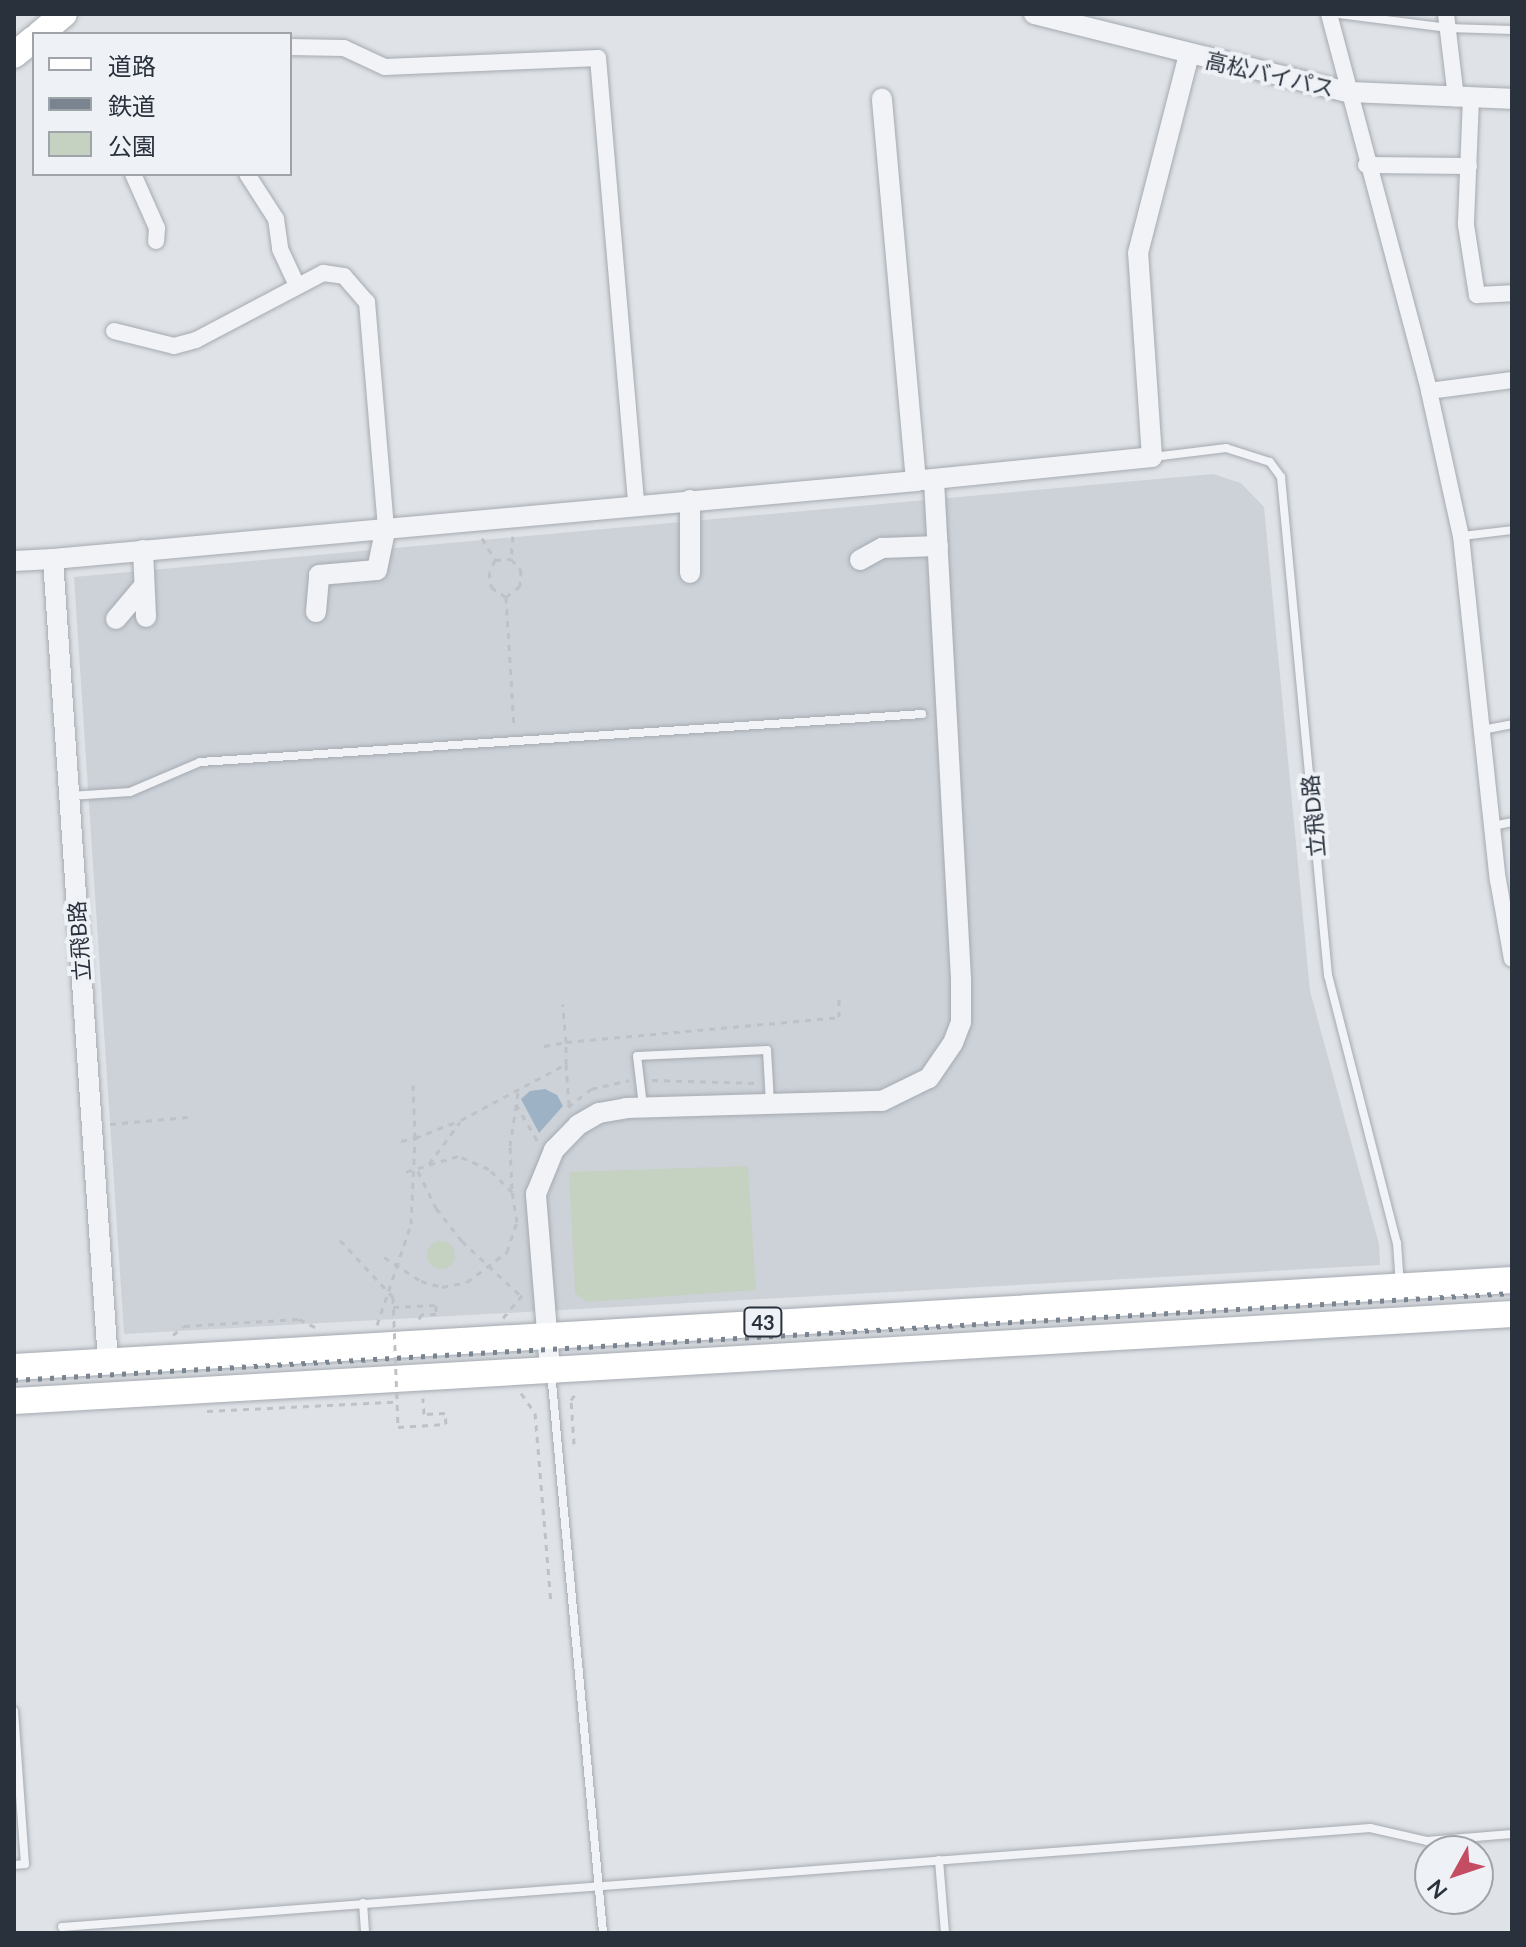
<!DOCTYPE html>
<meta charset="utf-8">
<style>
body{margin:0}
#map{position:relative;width:1526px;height:1947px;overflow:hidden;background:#dfe3e7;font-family:Lato,"Noto Sans JP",sans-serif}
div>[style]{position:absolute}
.built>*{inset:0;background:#cdd2d9}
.green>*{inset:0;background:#c5d1c1}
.round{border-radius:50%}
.water>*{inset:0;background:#9db2c5}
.path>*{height:3px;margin-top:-1.5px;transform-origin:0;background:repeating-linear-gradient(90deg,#bec1c6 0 6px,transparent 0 12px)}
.roads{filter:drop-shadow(0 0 2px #a5aab1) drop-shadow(0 0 2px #a5aab1)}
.service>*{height:8px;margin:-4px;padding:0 4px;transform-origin:4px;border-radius:4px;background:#f2f3f6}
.minor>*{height:16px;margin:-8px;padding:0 8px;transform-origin:8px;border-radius:8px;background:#f2f3f6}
.tertiary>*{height:20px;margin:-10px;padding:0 10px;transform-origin:10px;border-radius:10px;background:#f2f3f6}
.primary>*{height:26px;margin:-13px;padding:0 13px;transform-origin:13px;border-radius:13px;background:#fff}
.rail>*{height:5px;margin-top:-2.5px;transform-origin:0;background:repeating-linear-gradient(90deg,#7a8390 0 4px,transparent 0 12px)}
.path-bridge>*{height:3px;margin-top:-1.5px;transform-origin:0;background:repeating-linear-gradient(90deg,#bec1c6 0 6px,transparent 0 12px)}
span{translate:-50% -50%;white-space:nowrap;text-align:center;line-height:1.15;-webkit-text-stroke:8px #eef1f5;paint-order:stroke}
.shield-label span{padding:2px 6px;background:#eef1f5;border:2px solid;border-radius:6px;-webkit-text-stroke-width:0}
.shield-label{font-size:20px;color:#29313d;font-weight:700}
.street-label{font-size:22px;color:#29313d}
.frame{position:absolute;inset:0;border:16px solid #29313d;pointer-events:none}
.legend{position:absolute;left:32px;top:32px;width:260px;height:144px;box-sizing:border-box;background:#eef1f5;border:2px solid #9fa4ab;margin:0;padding:10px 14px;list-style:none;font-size:24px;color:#29313d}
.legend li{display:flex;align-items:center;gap:16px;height:40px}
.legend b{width:40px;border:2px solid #9fa4ab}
.north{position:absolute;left:1414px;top:1835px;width:80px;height:80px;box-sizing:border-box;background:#eef1f5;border:2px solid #9fa4ab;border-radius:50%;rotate:230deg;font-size:22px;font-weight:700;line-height:32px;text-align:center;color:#29313d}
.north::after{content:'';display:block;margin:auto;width:28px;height:36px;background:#c44d63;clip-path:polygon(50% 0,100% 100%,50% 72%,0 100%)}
</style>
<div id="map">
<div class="built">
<i style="clip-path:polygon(1213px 474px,1241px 483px,1264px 507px,1310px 991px,1379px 1244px,1380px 1265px,124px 1334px,74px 577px)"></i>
</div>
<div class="green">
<i style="clip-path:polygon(748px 1166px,756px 1290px,587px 1302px,575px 1293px,569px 1172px)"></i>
<i class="round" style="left:427px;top:1241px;width:28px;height:28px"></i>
</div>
<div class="water">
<i style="clip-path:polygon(545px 1089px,557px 1095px,563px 1106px,539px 1133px,521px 1099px,530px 1091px)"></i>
</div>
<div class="path">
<i style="left:513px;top:536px;width:23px;rotate:95deg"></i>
<i style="left:511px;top:559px;width:15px;rotate:48deg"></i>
<i style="left:521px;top:570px;width:16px;rotate:94deg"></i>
<i style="left:520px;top:586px;width:18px;rotate:142deg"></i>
<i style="left:506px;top:597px;width:131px;rotate:86.5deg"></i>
<i style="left:482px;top:538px;width:26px;rotate:59deg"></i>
<i style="left:495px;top:560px;width:13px;rotate:117deg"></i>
<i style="left:489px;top:572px;width:15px;rotate:82deg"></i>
<i style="left:491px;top:587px;width:18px;rotate:34deg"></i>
<i style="left:495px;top:560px;width:16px;rotate:-4deg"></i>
<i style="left:544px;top:1046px;width:22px;rotate:-10deg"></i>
<i style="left:566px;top:1042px;width:38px;rotate:-95deg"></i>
<i style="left:566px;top:1064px;width:42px;rotate:85.9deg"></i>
<i style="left:652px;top:1080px;width:105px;rotate:1.6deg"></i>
<i style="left:516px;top:1104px;width:44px;rotate:59.9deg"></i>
<i style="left:568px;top:1107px;width:29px;rotate:-38deg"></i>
<i style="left:591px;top:1089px;width:39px;rotate:-13deg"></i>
<i style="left:110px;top:1124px;width:78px;rotate:-5.1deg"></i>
<i style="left:401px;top:1141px;width:14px;rotate:-12deg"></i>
<i style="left:415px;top:1138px;width:53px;rotate:-92.2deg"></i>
<i style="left:429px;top:1164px;width:52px;rotate:-53.6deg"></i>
<i style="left:418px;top:1171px;width:41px;rotate:64.1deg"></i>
<i style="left:436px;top:1208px;width:42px;rotate:51.8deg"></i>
<i style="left:462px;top:1241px;width:81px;rotate:43deg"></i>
<i style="left:512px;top:1189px;width:43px;rotate:-92.7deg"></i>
<i style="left:510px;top:1146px;width:54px;rotate:-81.4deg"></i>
<i style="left:384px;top:1257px;width:44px;rotate:33deg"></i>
<i style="left:421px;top:1281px;width:22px;rotate:16deg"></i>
<i style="left:442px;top:1287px;width:25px;rotate:-11deg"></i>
<i style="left:467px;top:1282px;width:50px;rotate:-36.9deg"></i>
<i style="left:507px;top:1252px;width:32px;rotate:-72deg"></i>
<i style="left:517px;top:1222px;width:30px;rotate:-99deg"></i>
<i style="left:512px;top:1192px;width:33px;rotate:-135deg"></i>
<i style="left:489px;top:1169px;width:34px;rotate:-157deg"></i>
<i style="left:458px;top:1156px;width:59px;rotate:163.1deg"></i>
<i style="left:393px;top:1307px;width:43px;rotate:-2.7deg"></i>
<i style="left:436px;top:1305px;width:9px;rotate:90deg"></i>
<i style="left:436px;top:1314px;width:14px;rotate:180deg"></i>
<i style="left:422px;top:1314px;width:9px;rotate:122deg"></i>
<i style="left:503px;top:1318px;width:33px;rotate:-50deg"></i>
<i style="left:377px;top:1325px;width:107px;rotate:-71.4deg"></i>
<i style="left:411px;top:1224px;width:86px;rotate:-87.3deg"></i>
<i style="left:415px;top:1138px;width:49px;rotate:-21.4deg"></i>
<i style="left:461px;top:1120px;width:119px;rotate:-28.1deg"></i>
<i style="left:566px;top:1064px;width:22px;rotate:-90deg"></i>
<i style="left:566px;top:1042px;width:274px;rotate:-5.2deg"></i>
<i style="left:839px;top:1017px;width:18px;rotate:-90deg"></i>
<i style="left:173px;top:1335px;width:14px;rotate:-39deg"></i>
<i style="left:184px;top:1326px;width:115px;rotate:-3.5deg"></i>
<i style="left:299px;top:1319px;width:18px;rotate:27deg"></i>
<i style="left:521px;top:1393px;width:24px;rotate:55deg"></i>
<i style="left:535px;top:1413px;width:191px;rotate:85.2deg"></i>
<i style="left:207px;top:1411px;width:187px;rotate:-2.8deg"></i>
<i style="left:398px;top:1427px;width:48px;rotate:-3.6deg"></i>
<i style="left:446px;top:1424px;width:11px;rotate:-95deg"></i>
<i style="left:445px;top:1413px;width:21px;rotate:177deg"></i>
<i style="left:424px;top:1414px;width:16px;rotate:-94deg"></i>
<i style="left:574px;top:1444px;width:44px;rotate:-93.9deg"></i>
<i style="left:571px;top:1400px;width:12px;rotate:-55deg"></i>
</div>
<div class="roads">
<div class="service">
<i style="left:1339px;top:14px;width:110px;rotate:7.3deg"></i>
<i style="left:1448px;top:28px;width:64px;rotate:1.8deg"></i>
<i style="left:1153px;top:457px;width:74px;rotate:-7deg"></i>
<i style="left:1226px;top:448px;width:46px;rotate:17.7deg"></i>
<i style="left:1270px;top:462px;width:19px;rotate:54deg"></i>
<i style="left:1281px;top:477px;width:500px;rotate:84.61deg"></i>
<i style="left:1328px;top:975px;width:277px;rotate:75.6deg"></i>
<i style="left:1397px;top:1243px;width:39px;rotate:86deg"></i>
<i style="left:1462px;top:536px;width:50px;rotate:-6.8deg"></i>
<i style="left:1482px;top:730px;width:31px;rotate:-11deg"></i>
<i style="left:70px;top:796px;width:60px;rotate:-3.8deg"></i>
<i style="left:130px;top:792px;width:76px;rotate:-23.2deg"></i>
<i style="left:200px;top:762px;width:724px;rotate:-3.8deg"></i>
<i style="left:1493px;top:826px;width:19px;rotate:-12deg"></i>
<i style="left:643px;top:1106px;width:50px;rotate:-96.8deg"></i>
<i style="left:637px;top:1056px;width:130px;rotate:-2.6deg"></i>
<i style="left:767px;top:1050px;width:54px;rotate:86.8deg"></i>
<i style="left:551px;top:1372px;width:563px;rotate:84.7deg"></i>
<i style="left:14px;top:1711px;width:153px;rotate:85.9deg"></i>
<i style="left:25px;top:1864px;width:11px;rotate:175deg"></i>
<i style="left:939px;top:1860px;width:73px;rotate:85.3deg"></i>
<i style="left:363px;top:1903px;width:30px;rotate:86deg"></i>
<i style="left:62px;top:1927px;width:1312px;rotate:-4.33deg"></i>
<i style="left:1370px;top:1828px;width:58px;rotate:12.8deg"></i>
<i style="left:1427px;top:1841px;width:85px;rotate:-4.7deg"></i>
</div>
<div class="minor">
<i style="left:1329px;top:14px;width:390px;rotate:75.1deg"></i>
<i style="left:1429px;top:391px;width:148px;rotate:77.6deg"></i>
<i style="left:1461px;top:536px;width:346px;rotate:83.9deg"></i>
<i style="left:1498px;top:880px;width:80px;rotate:80deg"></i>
<i style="left:1446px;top:14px;width:85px;rotate:83.2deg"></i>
<i style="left:290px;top:47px;width:54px;rotate:1.1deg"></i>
<i style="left:344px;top:48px;width:45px;rotate:24.9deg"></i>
<i style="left:385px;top:67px;width:213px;rotate:-2.4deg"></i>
<i style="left:598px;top:58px;width:449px;rotate:85.1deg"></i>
<i style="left:1471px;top:98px;width:127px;rotate:92.3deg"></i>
<i style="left:1466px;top:225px;width:71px;rotate:81.1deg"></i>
<i style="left:1477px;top:295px;width:35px;rotate:-3deg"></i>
<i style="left:1366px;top:165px;width:103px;rotate:0.6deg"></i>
<i style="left:133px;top:174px;width:59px;rotate:66deg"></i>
<i style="left:157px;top:228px;width:13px;rotate:94deg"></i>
<i style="left:247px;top:174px;width:54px;rotate:57.2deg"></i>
<i style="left:276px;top:219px;width:30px;rotate:82deg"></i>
<i style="left:280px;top:249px;width:38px;rotate:65deg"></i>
<i style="left:114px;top:331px;width:62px;rotate:14deg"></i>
<i style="left:174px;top:346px;width:23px;rotate:-15deg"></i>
<i style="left:196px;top:340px;width:144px;rotate:-27.8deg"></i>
<i style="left:323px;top:273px;width:21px;rotate:8deg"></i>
<i style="left:344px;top:276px;width:35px;rotate:49deg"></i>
<i style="left:367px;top:302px;width:225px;rotate:85.2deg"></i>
<i style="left:1429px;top:391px;width:84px;rotate:-7.5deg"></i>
</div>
<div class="tertiary">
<i style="left:1034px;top:14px;width:324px;rotate:14deg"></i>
<i style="left:1348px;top:92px;width:164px;rotate:2.4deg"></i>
<i style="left:923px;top:480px;width:230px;rotate:-5.7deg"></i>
<i style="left:1152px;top:457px;width:204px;rotate:-93.9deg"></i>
<i style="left:1138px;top:253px;width:205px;rotate:-75.6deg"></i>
<i style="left:690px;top:500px;width:73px;rotate:90deg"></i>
<i style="left:143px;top:550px;width:67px;rotate:87.4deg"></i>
<i style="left:53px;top:559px;width:867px;rotate:-5.16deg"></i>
<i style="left:916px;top:481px;width:384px;rotate:-95.1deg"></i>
<i style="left:860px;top:560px;width:25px;rotate:-29deg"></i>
<i style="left:882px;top:548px;width:56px;rotate:-2deg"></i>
<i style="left:14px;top:561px;width:39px;rotate:-3deg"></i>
<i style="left:53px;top:559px;width:805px;rotate:86.08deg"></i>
<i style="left:316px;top:612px;width:37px;rotate:-85deg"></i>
<i style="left:319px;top:575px;width:58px;rotate:-4.9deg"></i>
<i style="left:377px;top:570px;width:45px;rotate:-78.4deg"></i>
<i style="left:116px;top:619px;width:43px;rotate:-49.7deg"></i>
<i style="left:550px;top:1369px;width:176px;rotate:-94.6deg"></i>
<i style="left:536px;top:1194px;width:48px;rotate:-67.8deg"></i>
<i style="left:554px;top:1150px;width:35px;rotate:-46deg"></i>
<i style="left:578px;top:1125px;width:24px;rotate:-30deg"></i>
<i style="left:599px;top:1113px;width:27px;rotate:-10deg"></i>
<i style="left:626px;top:1108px;width:256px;rotate:-1.6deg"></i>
<i style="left:882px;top:1101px;width:52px;rotate:-26.1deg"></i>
<i style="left:929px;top:1078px;width:42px;rotate:-55.6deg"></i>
<i style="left:953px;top:1043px;width:22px;rotate:-69deg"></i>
<i style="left:961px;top:1022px;width:43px;rotate:-90deg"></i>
<i style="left:961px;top:979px;width:500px;rotate:-93.1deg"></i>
</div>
<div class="primary">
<i style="left:40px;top:34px;width:31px;rotate:-40deg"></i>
<i style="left:14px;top:55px;width:26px;rotate:-39deg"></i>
<i style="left:14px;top:1367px;width:1501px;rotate:-3.32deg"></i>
<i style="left:14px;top:1401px;width:1501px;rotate:-3.32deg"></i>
</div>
</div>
<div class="rail">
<i style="left:14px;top:1380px;width:1501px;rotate:-3.32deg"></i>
</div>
<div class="path-bridge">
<i style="left:340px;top:1240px;width:78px;rotate:47.1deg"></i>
<i style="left:393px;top:1297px;width:130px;rotate:87.8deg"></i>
</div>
<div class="shield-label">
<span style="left:763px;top:1322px">43</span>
</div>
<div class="street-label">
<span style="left:1270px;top:74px;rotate:13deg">高松バイパス</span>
<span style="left:1313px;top:816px;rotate:-95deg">立飛D路</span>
<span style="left:79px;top:941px;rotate:-94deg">立飛B路</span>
</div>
<div class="frame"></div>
<ul class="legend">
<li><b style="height:10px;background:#fff"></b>道路</li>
<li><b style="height:10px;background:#7a8390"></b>鉄道</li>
<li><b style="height:22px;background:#c5d1c1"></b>公園</li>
</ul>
<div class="north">N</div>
</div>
